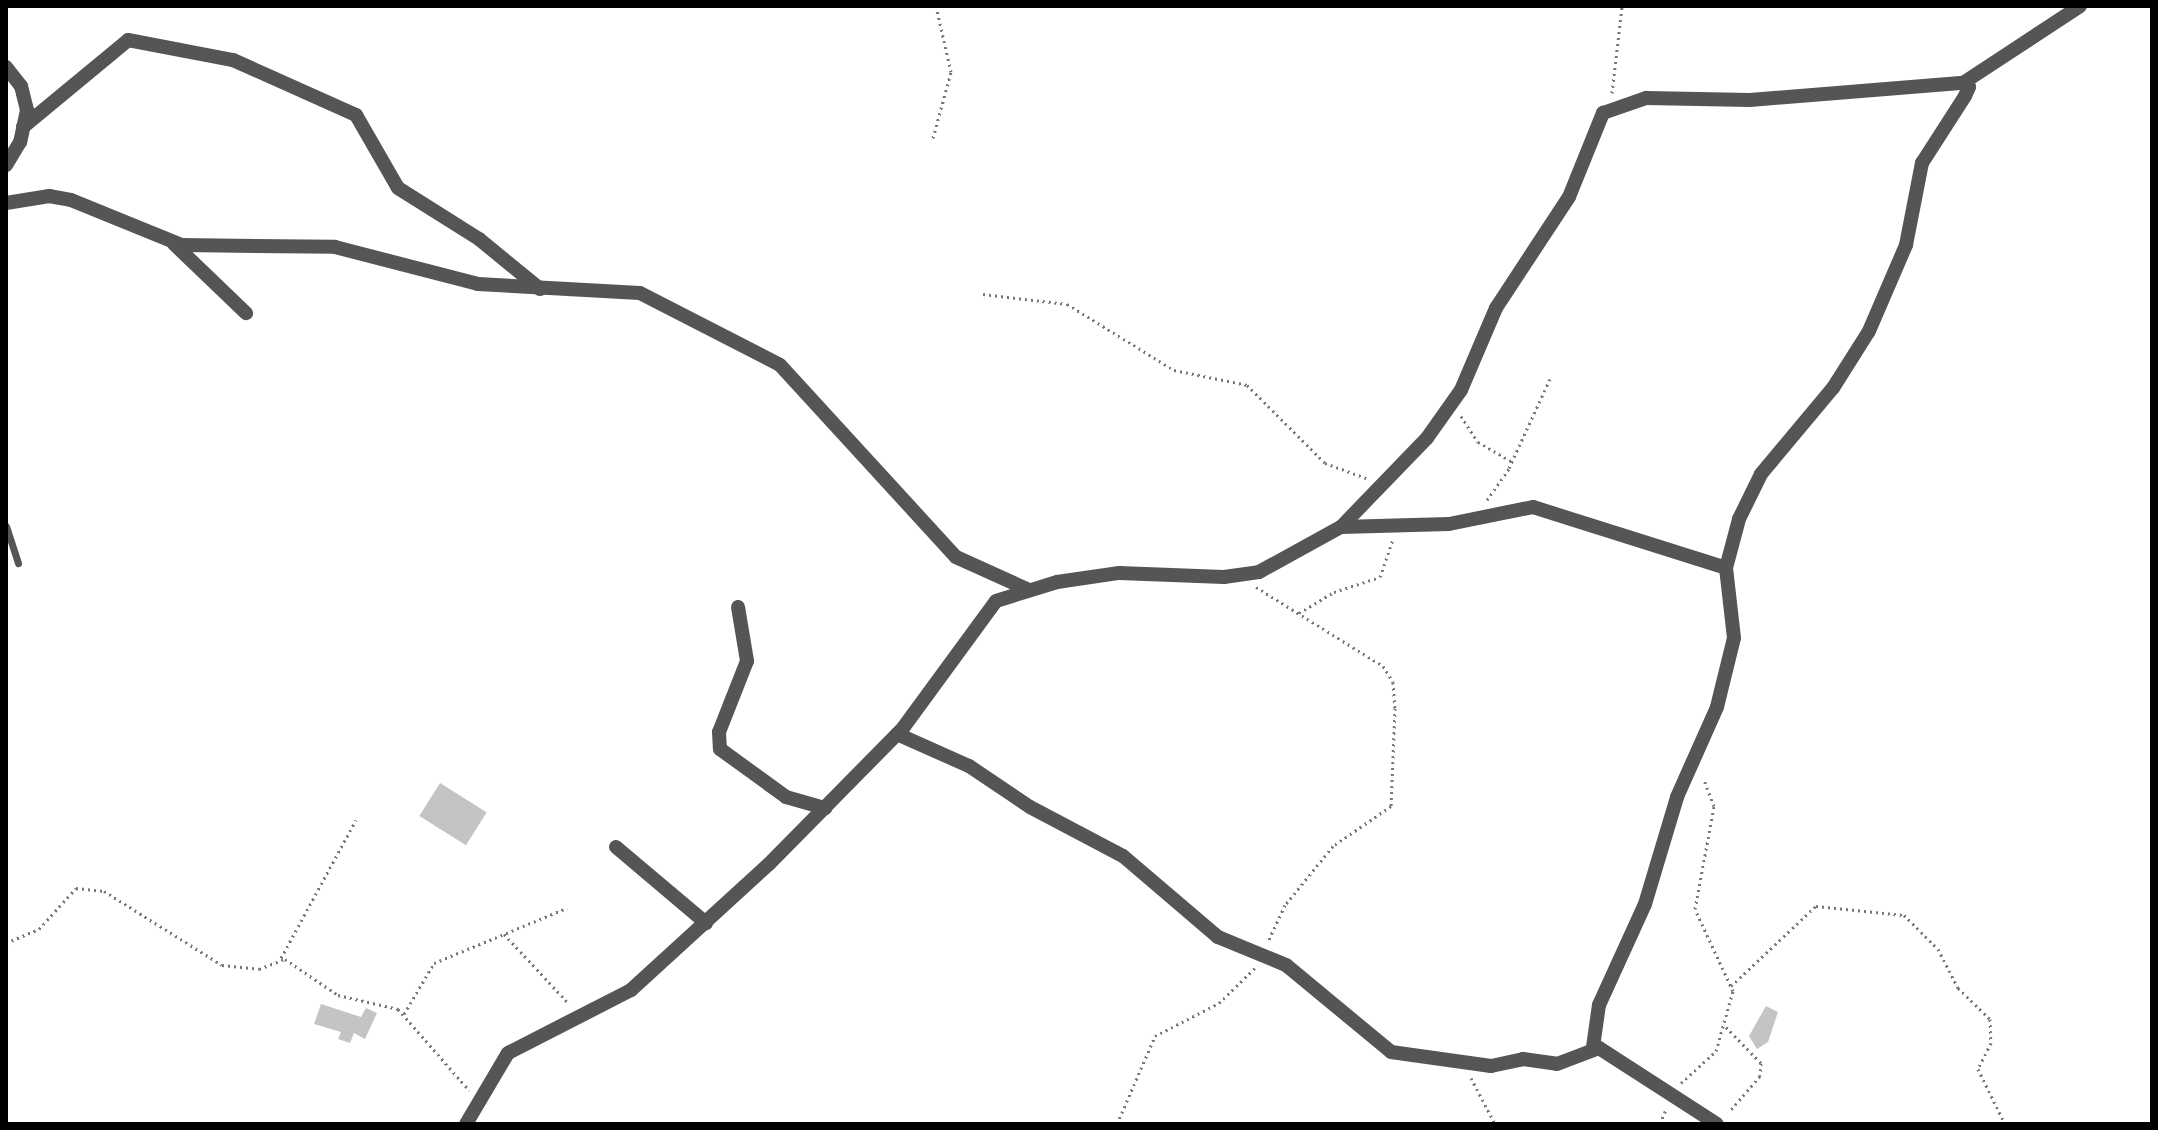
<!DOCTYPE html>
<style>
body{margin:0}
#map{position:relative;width:2158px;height:1130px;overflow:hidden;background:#fff;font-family:Poppins,sans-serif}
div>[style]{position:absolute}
.building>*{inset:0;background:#c4c4c4;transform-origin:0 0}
.path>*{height:3px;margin-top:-1.5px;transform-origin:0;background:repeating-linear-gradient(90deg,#777 0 2px,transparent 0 6px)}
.service>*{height:7px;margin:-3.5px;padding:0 3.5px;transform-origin:3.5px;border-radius:3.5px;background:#555}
.minor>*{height:14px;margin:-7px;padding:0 7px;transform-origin:7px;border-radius:7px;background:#555}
span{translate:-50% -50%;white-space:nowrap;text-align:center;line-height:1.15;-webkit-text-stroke:8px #fff;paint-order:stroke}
.frame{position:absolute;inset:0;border:8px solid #000;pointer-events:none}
</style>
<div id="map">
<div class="building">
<i style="left:440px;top:783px;width:55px;height:39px;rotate:32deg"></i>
<i style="clip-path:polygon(321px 1004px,361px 1017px,366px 1008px,377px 1013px,365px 1039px,354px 1033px,350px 1043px,338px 1039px,341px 1032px,314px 1024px)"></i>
<i style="clip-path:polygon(1766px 1006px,1778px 1012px,1768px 1042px,1757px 1049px,1749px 1036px)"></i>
</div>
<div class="path">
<i style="left:1612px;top:93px;width:88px;rotate:-83.4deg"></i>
<i style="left:933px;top:138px;width:68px;rotate:-74.7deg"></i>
<i style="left:951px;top:72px;width:68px;rotate:-102.8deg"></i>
<i style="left:983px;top:294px;width:85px;rotate:6.8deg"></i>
<i style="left:1067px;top:304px;width:126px;rotate:31.7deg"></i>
<i style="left:1174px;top:370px;width:75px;rotate:11.6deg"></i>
<i style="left:1247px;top:385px;width:110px;rotate:45deg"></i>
<i style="left:1325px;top:463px;width:47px;rotate:20deg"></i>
<i style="left:1461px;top:416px;width:31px;rotate:57deg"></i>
<i style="left:1478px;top:442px;width:39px;rotate:30deg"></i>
<i style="left:1487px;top:500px;width:39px;rotate:-55deg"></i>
<i style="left:1509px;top:468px;width:98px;rotate:-65.3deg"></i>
<i style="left:1256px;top:587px;width:150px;rotate:31.9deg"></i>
<i style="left:1383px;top:666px;width:19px;rotate:58deg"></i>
<i style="left:1393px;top:682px;width:26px;rotate:86deg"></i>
<i style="left:1395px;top:708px;width:98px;rotate:92.3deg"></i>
<i style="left:1391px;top:806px;width:70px;rotate:145.4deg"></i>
<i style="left:1333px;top:846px;width:76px;rotate:129.1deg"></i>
<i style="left:1285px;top:905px;width:40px;rotate:115deg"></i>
<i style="left:1299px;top:613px;width:41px;rotate:-31deg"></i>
<i style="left:1334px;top:592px;width:48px;rotate:-18.1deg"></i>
<i style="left:1380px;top:577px;width:39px;rotate:-71deg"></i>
<i style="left:504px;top:934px;width:96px;rotate:47.1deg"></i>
<i style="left:6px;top:943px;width:36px;rotate:-23deg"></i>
<i style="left:39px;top:929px;width:55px;rotate:-47.9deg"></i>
<i style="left:76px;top:888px;width:28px;rotate:6deg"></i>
<i style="left:104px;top:891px;width:139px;rotate:32.1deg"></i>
<i style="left:222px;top:965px;width:37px;rotate:6deg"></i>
<i style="left:259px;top:969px;width:28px;rotate:-21deg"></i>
<i style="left:285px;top:959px;width:64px;rotate:34.2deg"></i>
<i style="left:338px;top:995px;width:62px;rotate:13.1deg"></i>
<i style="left:398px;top:1009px;width:108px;rotate:48.8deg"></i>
<i style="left:281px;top:958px;width:157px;rotate:-61.5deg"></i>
<i style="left:1731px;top:986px;width:117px;rotate:-43.3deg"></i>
<i style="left:1816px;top:906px;width:88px;rotate:5.8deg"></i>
<i style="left:1904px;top:915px;width:48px;rotate:45deg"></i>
<i style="left:1938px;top:949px;width:44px;rotate:62.9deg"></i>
<i style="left:1958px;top:988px;width:45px;rotate:44.1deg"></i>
<i style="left:1990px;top:1019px;width:24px;rotate:88deg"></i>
<i style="left:1991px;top:1043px;width:29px;rotate:117deg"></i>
<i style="left:1978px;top:1069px;width:61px;rotate:63.9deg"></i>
<i style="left:404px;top:1014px;width:59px;rotate:-59.5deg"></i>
<i style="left:434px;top:963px;width:144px;rotate:-22.5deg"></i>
<i style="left:1726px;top:1027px;width:50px;rotate:45.8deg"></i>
<i style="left:1761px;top:1063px;width:13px;rotate:94deg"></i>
<i style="left:1760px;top:1076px;width:48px;rotate:130.7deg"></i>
<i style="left:1471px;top:1078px;width:52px;rotate:62.4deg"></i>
<i style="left:1681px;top:1083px;width:47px;rotate:-42.4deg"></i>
<i style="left:1716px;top:1051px;width:62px;rotate:-74.2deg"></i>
<i style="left:1733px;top:991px;width:90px;rotate:-114.9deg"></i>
<i style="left:1695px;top:909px;width:105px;rotate:-79.5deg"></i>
<i style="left:1714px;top:806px;width:30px;rotate:-111deg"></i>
<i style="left:1117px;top:1124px;width:96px;rotate:-66.6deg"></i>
<i style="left:1155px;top:1036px;width:72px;rotate:-27.3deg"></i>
<i style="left:1219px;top:1003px;width:50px;rotate:-44.2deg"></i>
<i style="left:1660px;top:1124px;width:16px;rotate:-68deg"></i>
</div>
<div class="service">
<i style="left:6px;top:526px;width:39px;rotate:72deg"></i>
</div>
<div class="minor">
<i style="left:6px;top:67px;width:24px;rotate:52deg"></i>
<i style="left:21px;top:86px;width:25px;rotate:76deg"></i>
<i style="left:27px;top:110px;width:33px;rotate:102deg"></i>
<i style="left:20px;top:142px;width:27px;rotate:121deg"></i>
<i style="left:23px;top:127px;width:136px;rotate:-39.6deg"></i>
<i style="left:128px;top:40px;width:107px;rotate:10.8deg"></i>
<i style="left:233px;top:60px;width:135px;rotate:24.1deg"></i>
<i style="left:356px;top:115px;width:84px;rotate:60.1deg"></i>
<i style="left:398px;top:188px;width:96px;rotate:32.2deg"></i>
<i style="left:479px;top:239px;width:79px;rotate:39.3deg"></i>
<i style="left:6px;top:203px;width:44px;rotate:-9.2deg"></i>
<i style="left:49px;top:196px;width:22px;rotate:10deg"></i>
<i style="left:71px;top:200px;width:120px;rotate:22.1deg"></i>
<i style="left:182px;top:245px;width:153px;rotate:0.7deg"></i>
<i style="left:335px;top:247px;width:148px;rotate:14.5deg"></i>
<i style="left:478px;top:284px;width:162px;rotate:3.2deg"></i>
<i style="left:640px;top:293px;width:157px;rotate:27.2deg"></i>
<i style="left:780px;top:365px;width:260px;rotate:47.5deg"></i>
<i style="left:956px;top:557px;width:78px;rotate:24.3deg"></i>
<i style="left:174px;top:244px;width:100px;rotate:43.8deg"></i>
<i style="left:1341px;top:527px;width:108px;rotate:-1.6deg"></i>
<i style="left:1449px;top:524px;width:86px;rotate:-11.4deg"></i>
<i style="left:1533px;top:507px;width:202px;rotate:17.5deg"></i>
<i style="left:738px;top:607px;width:55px;rotate:80.5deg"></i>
<i style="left:747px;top:661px;width:76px;rotate:111.5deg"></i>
<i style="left:719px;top:732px;width:17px;rotate:87deg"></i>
<i style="left:720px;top:749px;width:82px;rotate:36deg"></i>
<i style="left:786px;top:797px;width:41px;rotate:15.8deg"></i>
<i style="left:897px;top:734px;width:79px;rotate:24deg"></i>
<i style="left:969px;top:766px;width:73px;rotate:33.9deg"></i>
<i style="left:1030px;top:807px;width:105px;rotate:27.8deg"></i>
<i style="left:1123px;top:856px;width:125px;rotate:40.5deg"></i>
<i style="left:1218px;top:937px;width:74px;rotate:22.4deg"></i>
<i style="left:1286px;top:965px;width:136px;rotate:39.6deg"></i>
<i style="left:1391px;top:1052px;width:101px;rotate:8deg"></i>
<i style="left:1491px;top:1066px;width:33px;rotate:-12deg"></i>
<i style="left:1523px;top:1059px;width:34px;rotate:8deg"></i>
<i style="left:1557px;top:1064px;width:45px;rotate:-20.9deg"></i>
<i style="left:1599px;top:1048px;width:140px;rotate:32.8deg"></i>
<i style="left:616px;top:847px;width:118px;rotate:40.2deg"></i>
<i style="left:1593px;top:1047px;width:42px;rotate:-81.9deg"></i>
<i style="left:1599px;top:1005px;width:111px;rotate:-65.5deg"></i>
<i style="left:1645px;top:904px;width:112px;rotate:-73.3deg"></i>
<i style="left:1677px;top:797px;width:98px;rotate:-66deg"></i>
<i style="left:1717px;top:707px;width:71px;rotate:-76.2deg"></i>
<i style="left:1734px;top:638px;width:70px;rotate:-96.5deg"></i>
<i style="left:1726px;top:568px;width:51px;rotate:-75.1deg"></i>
<i style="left:1739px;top:519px;width:50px;rotate:-63.9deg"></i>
<i style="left:1761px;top:474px;width:112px;rotate:-50.1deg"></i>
<i style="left:1833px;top:388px;width:67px;rotate:-57.7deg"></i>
<i style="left:1869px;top:331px;width:94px;rotate:-66.7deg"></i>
<i style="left:1906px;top:245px;width:84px;rotate:-79deg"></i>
<i style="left:1922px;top:163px;width:80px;rotate:-57.3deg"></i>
<i style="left:1965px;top:96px;width:10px;rotate:-66deg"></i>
<i style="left:1969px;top:87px;width:7px;rotate:-146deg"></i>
<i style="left:466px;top:1124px;width:82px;rotate:-59.4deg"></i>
<i style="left:508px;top:1053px;width:138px;rotate:-27.1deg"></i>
<i style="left:631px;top:990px;width:187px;rotate:-42.4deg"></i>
<i style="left:769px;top:864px;width:191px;rotate:-45.4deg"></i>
<i style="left:903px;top:728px;width:157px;rotate:-53.8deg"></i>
<i style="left:996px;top:601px;width:64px;rotate:-17.3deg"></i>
<i style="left:1057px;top:582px;width:63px;rotate:-8.3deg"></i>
<i style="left:1119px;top:573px;width:105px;rotate:2.2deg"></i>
<i style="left:1224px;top:577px;width:35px;rotate:-8deg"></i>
<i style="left:1259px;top:572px;width:94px;rotate:-28.8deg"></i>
<i style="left:1341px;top:527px;width:124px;rotate:-46deg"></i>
<i style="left:1427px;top:438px;width:59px;rotate:-54.7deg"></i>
<i style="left:1461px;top:390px;width:89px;rotate:-66.9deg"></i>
<i style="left:1496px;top:308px;width:133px;rotate:-56.7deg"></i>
<i style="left:1569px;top:197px;width:91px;rotate:-68deg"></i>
<i style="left:1603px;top:113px;width:46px;rotate:-19.2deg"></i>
<i style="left:1646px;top:98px;width:104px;rotate:1.1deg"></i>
<i style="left:1750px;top:100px;width:214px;rotate:-4.6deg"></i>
<i style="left:1963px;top:83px;width:140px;rotate:-33.3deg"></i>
</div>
<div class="frame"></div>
</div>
